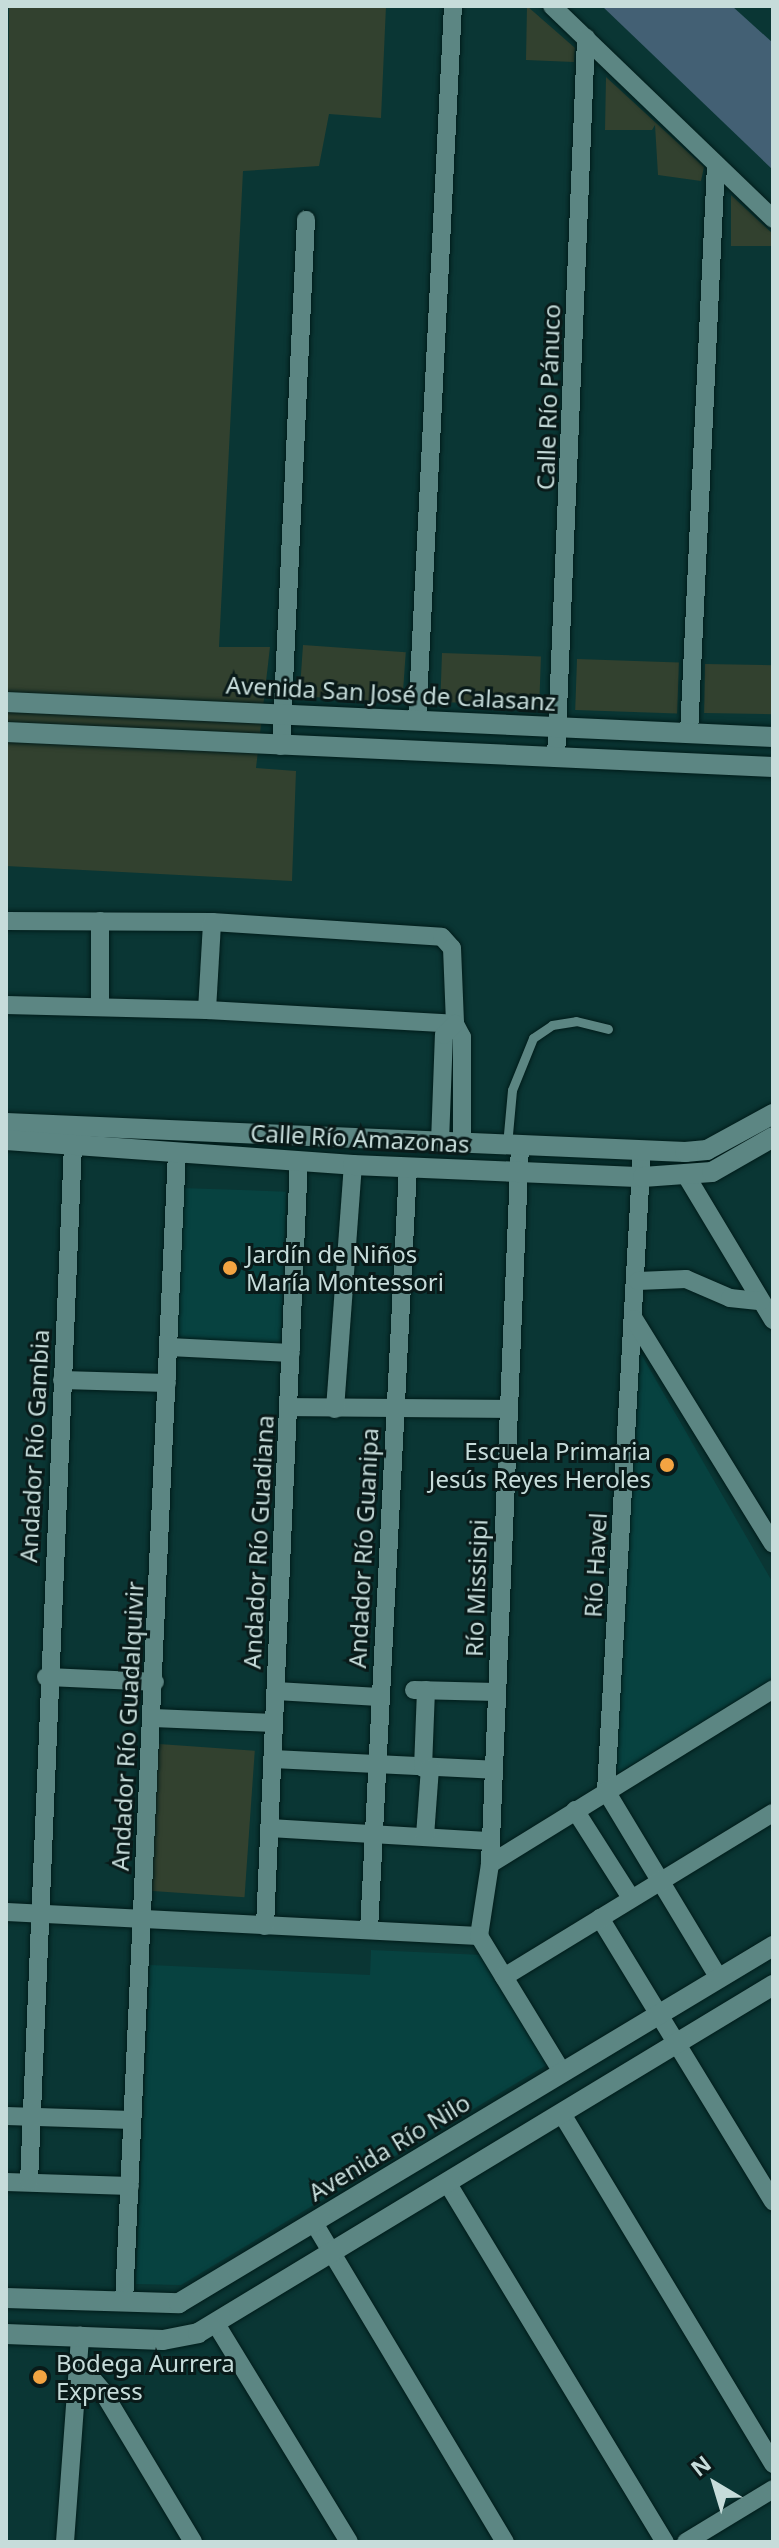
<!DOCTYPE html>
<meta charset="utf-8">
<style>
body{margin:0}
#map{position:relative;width:779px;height:2548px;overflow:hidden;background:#0a3634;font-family:"Noto Sans",sans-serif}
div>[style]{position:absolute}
.built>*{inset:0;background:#074240;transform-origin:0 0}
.green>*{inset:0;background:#32412f;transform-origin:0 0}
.water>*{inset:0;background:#436074}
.roads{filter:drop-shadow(0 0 2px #001c1a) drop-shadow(0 0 2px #001c1a)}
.lane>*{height:9px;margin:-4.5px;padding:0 4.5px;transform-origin:4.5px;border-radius:4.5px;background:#5c8683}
.street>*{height:18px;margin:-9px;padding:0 9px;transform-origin:9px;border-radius:9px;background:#5c8683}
.secondary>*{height:20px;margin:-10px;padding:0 10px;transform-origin:10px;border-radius:10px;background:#5c8683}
.dots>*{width:22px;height:22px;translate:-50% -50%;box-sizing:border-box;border:4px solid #091a19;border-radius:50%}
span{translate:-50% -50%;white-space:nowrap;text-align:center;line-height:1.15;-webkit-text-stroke:6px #091a19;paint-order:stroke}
.street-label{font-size:24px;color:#c6dcda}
.poi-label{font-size:24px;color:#c6dcda}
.left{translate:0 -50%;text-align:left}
.right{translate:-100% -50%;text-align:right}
.frame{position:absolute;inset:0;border:8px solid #c6dcda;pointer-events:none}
.north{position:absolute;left:675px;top:2444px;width:80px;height:80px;-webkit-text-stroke:6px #091a19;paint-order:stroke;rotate:322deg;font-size:22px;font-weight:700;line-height:32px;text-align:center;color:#c6dcda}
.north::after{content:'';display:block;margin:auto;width:28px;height:36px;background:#c6dcda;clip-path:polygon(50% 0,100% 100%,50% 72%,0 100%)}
</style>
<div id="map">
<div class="built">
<i style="left:181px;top:1188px;width:105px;height:155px;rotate:2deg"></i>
<i style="clip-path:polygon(637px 1347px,773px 1583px,773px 1680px,610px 1778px)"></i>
<i style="clip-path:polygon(371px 1950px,483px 1955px,550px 2063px,181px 2285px,136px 2284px,150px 1965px,370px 1975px)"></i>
</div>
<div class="green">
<i style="clip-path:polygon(9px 6px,386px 6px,381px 118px,329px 114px,319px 166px,243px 171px,219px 647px,270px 647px,256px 768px,296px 771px,292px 881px,6px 866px)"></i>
<i style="clip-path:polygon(527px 6px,575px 48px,574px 62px,526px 60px)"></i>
<i style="clip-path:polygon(606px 77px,704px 167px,701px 181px,658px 175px,655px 125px,652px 130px,605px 130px)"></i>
<i style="clip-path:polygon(731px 195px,773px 234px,773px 246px,731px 246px)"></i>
<i style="left:303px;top:645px;width:103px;height:51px;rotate:4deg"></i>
<i style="left:442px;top:653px;width:99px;height:49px;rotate:2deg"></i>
<i style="left:577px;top:659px;width:102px;height:51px;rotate:2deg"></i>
<i style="left:705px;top:664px;width:68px;height:49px;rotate:1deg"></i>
<i style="left:159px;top:1744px;width:96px;height:147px;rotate:4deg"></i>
</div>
<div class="water">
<i style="clip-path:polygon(602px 6px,732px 6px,773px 43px,773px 170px)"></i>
</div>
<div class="roads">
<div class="lane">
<i style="left:507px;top:1145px;width:55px;rotate:-84.8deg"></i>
<i style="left:512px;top:1090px;width:56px;rotate:-68deg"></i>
<i style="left:533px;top:1038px;width:23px;rotate:-34deg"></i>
<i style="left:552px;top:1025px;width:24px;rotate:-9deg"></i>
<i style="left:576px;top:1021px;width:33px;rotate:14deg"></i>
</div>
<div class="street">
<i style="left:552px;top:6px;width:307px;rotate:43.9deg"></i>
<i style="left:417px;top:721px;width:716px;rotate:-87.12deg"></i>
<i style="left:689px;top:733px;width:569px;rotate:-87.28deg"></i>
<i style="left:281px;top:746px;width:527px;rotate:-87.28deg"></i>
<i style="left:556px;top:758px;width:721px;rotate:-87.61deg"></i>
<i style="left:6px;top:921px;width:206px;rotate:0.3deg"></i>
<i style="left:212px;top:922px;width:230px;rotate:3.7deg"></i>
<i style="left:442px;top:937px;width:15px;rotate:48deg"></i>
<i style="left:452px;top:948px;width:76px;rotate:87.7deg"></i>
<i style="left:455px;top:1024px;width:15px;rotate:62deg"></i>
<i style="left:462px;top:1037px;width:106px;rotate:90deg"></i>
<i style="left:100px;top:921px;width:86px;rotate:90deg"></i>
<i style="left:6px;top:1005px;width:201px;rotate:1.4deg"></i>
<i style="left:207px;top:1010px;width:248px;rotate:3.2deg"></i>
<i style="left:207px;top:1010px;width:88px;rotate:-86.7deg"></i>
<i style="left:440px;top:1142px;width:107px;rotate:-87.9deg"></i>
<i style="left:444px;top:1035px;width:16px;rotate:-45deg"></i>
<i style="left:642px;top:1151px;width:641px;rotate:93.22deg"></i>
<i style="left:606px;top:1791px;width:218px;rotate:58.9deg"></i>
<i style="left:687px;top:1177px;width:167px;rotate:59deg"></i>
<i style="left:638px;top:1281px;width:48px;rotate:-2.4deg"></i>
<i style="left:686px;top:1279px;width:48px;rotate:23.4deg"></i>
<i style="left:730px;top:1298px;width:31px;rotate:6deg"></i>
<i style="left:634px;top:1319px;width:264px;rotate:58.3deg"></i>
<i style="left:169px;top:1347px;width:122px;rotate:2.8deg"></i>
<i style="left:62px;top:1380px;width:105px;rotate:1.6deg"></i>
<i style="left:289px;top:1407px;width:217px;rotate:0.5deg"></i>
<i style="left:335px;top:1409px;width:245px;rotate:-85.8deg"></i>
<i style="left:46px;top:1677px;width:109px;rotate:2.6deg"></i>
<i style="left:414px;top:1690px;width:82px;rotate:1.4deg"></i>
<i style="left:276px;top:1691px;width:103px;rotate:3.3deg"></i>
<i style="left:153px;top:1718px;width:121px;rotate:2.4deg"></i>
<i style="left:273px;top:1759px;width:221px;rotate:2.8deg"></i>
<i style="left:423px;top:1768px;width:78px;rotate:-87.8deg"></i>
<i style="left:575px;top:1810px;width:104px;rotate:57.5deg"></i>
<i style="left:270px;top:1828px;width:221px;rotate:3.4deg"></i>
<i style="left:425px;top:1836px;width:68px;rotate:-85.8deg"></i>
<i style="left:490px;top:1864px;width:333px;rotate:-31.7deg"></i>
<i style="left:6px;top:1912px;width:474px;rotate:2.9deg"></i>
<i style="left:600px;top:1918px;width:332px;rotate:58.6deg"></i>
<i style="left:265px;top:1926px;width:766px;rotate:-87.46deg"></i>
<i style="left:369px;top:1930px;width:763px;rotate:-87.07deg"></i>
<i style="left:479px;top:1936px;width:73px;rotate:-81.3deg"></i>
<i style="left:490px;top:1864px;width:719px;rotate:-87.61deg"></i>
<i style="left:479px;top:1936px;width:159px;rotate:58.6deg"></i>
<i style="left:504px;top:1977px;width:315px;rotate:-31.4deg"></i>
<i style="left:562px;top:2114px;width:409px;rotate:58.9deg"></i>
<i style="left:6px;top:2116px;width:126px;rotate:1.8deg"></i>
<i style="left:6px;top:2182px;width:124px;rotate:1.8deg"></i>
<i style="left:29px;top:2182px;width:1039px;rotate:-87.57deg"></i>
<i style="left:448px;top:2184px;width:419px;rotate:58.8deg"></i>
<i style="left:314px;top:2223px;width:372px;rotate:59.1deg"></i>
<i style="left:124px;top:2302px;width:1151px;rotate:-87.36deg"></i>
<i style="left:216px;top:2324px;width:255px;rotate:58.6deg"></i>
<i style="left:79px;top:2363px;width:38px;rotate:50deg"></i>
<i style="left:103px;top:2392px;width:175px;rotate:59deg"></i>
<i style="left:65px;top:2542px;width:207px;rotate:-85.8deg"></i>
<i style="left:686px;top:2542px;width:102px;rotate:-31.3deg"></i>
</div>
<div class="secondary">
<i style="left:6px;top:702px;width:768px;rotate:2.61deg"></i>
<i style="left:6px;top:732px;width:768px;rotate:2.61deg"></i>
<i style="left:6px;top:1123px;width:680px;rotate:2.45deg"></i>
<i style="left:685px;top:1152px;width:22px;rotate:-5deg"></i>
<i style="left:707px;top:1150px;width:75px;rotate:-28.6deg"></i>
<i style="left:6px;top:1140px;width:348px;rotate:4.1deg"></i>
<i style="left:353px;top:1165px;width:290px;rotate:2.4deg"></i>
<i style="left:643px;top:1177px;width:69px;rotate:-4.1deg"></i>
<i style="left:712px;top:1172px;width:70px;rotate:-29.8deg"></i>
<i style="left:6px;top:2298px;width:173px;rotate:1.7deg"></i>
<i style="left:179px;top:2303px;width:693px;rotate:-31.01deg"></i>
<i style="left:6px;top:2334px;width:157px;rotate:2.2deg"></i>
<i style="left:163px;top:2340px;width:36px;rotate:-11deg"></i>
<i style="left:198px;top:2333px;width:672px;rotate:-31.18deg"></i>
</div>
</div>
<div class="dots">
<i style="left:230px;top:1268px;background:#f3a442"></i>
<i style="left:667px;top:1465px;background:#f3a442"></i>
<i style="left:40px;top:2377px;background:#f3a442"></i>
</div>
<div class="street-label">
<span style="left:548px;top:397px;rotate:-88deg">Calle Río Pánuco</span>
<span style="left:391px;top:693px;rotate:3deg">Avenida San José de Calasanz</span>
<span style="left:360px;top:1138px;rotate:3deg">Calle Río Amazonas</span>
<span style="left:34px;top:1446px;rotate:-87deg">Andador Río Gambia</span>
<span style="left:258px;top:1542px;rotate:-87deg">Andador Río Guadiana</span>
<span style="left:363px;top:1548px;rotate:-87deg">Andador Río Guanipa</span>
<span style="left:595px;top:1565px;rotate:-87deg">Río Havel</span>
<span style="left:476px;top:1588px;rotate:-88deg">Río Missisipi</span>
<span style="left:127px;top:1726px;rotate:-87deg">Andador Río Guadalquivir</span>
<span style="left:389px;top:2147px;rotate:-31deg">Avenida Río Nilo</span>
</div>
<div class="poi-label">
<span class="left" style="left:246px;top:1268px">Jardín de Niños<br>María Montessori</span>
<span class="right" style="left:651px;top:1465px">Escuela Primaria<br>Jesús Reyes Heroles</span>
<span class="left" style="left:56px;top:2377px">Bodega Aurrera<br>Express</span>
</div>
<div class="frame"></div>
<div class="north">N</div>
</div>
